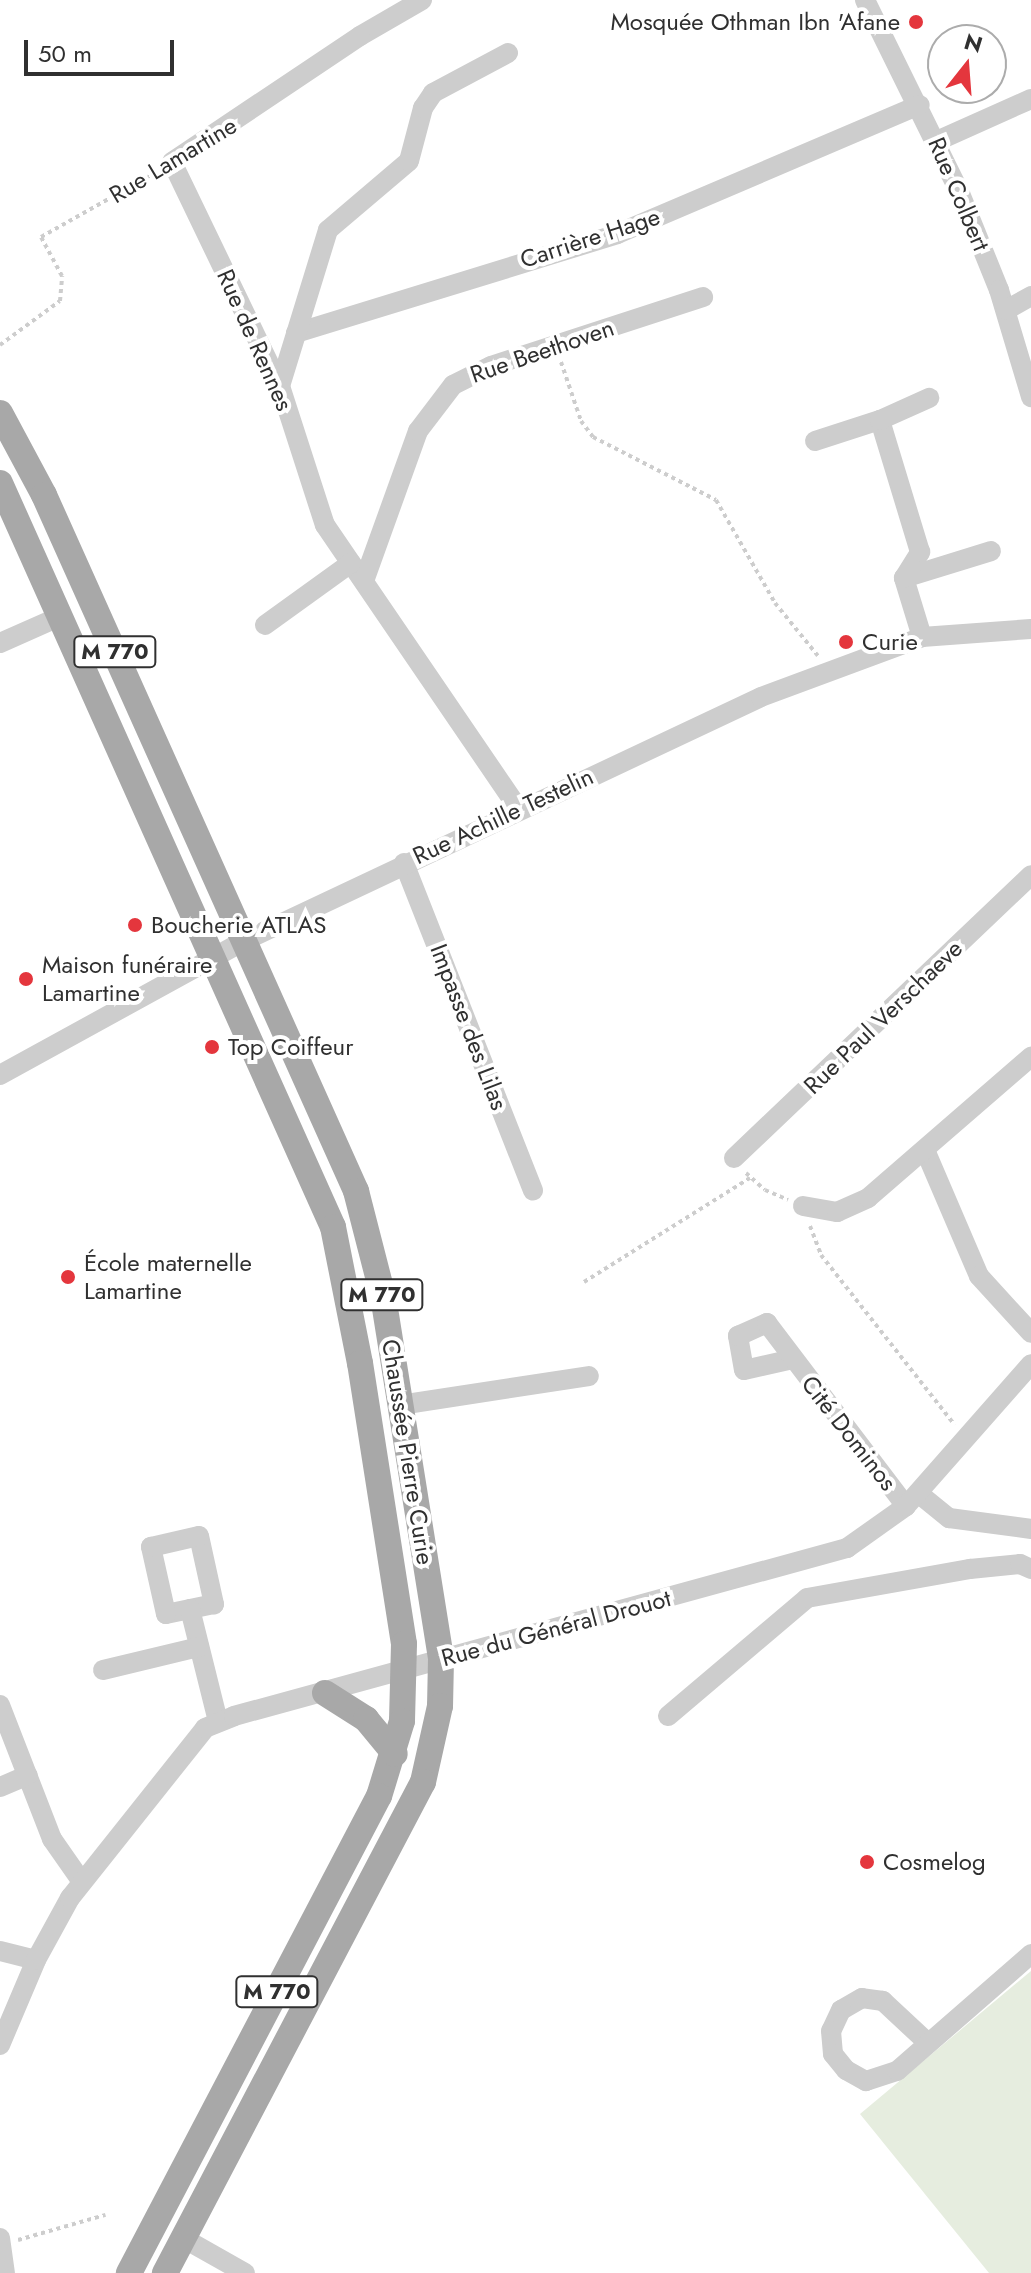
<!DOCTYPE html>
<meta charset="utf-8">
<style>
body{margin:0}
#map{position:relative;width:1031px;height:2273px;overflow:hidden;background:#fff;font-family:Jost,sans-serif}
div>[style]{position:absolute}
.green>*{inset:0;background:#e6eddf}
.path>*{height:4px;margin-top:-2px;transform-origin:0;background:repeating-linear-gradient(90deg,#cdcdcd 0 4px,transparent 0 8px)}
.minor>*{height:20px;margin:-10px;padding:0 10px;transform-origin:10px;border-radius:10px;background:#cdcdcd}
.major>*{height:26px;margin:-13px;padding:0 13px;transform-origin:13px;border-radius:13px;background:#a8a8a8}
.dots>*{width:22px;height:22px;translate:-50% -50%;box-sizing:border-box;border:4px solid #fff;border-radius:50%}
span{translate:-50% -50%;white-space:nowrap;text-align:center;line-height:1.15;-webkit-text-stroke:8px #fff;paint-order:stroke}
.shield-label span{padding:2px 6px;background:#fff;border:2px solid;border-radius:6px;-webkit-text-stroke-width:0}
.shield-label{font-size:22px;color:#303030;font-weight:700}
.poi-label{font-size:24px;color:#303030}
.right{translate:-100% -50%;text-align:right}
.left{translate:0 -50%;text-align:left}
.street-label{font-size:24px;color:#303030}
.north{position:absolute;left:927px;top:24px;width:80px;height:80px;box-sizing:border-box;background:#fff;border:2px solid #acacac;border-radius:50%;rotate:17deg;font-size:22px;font-weight:700;line-height:32px;text-align:center;color:#303030}
.north::after{content:'';display:block;margin:auto;width:28px;height:36px;background:#e4363d;clip-path:polygon(50% 0,100% 100%,50% 72%,0 100%)}
.scale{position:absolute;left:24px;top:40px;width:150px;height:36px;box-sizing:border-box;border:4px solid #303030;border-top:0;padding-left:10px;font-size:24px;line-height:28px;white-space:nowrap;color:#303030;-webkit-text-stroke:6px #fff;paint-order:stroke}
</style>
<div id="map">
<div class="green">
<i style="clip-path:polygon(1031px 1971px,1031px 2273px,989px 2273px,860px 2114px)"></i>
</div>
<div class="path">
<i style="left:0;top:345px;width:74px;rotate:-36.3deg"></i>
<i style="left:60px;top:301px;width:25px;rotate:-85deg"></i>
<i style="left:62px;top:276px;width:44px;rotate:-118.3deg"></i>
<i style="left:41px;top:237px;width:134px;rotate:-29.4deg"></i>
<i style="left:561px;top:362px;width:62px;rotate:71.3deg"></i>
<i style="left:581px;top:421px;width:20px;rotate:53deg"></i>
<i style="left:593px;top:437px;width:138px;rotate:27.1deg"></i>
<i style="left:716px;top:500px;width:119px;rotate:60.2deg"></i>
<i style="left:775px;top:603px;width:68px;rotate:50.9deg"></i>
<i style="left:746px;top:1173px;width:25px;rotate:42deg"></i>
<i style="left:765px;top:1190px;width:25px;rotate:23deg"></i>
<i style="left:810px;top:1226px;width:31px;rotate:69deg"></i>
<i style="left:821px;top:1255px;width:216px;rotate:51.8deg"></i>
<i style="left:584px;top:1282px;width:196px;rotate:-32.1deg"></i>
<i style="left:18px;top:2240px;width:91px;rotate:-16deg"></i>
</div>
<div class="minor">
<i style="left:422px;top:0;width:72px;rotate:149.9deg"></i>
<i style="left:360px;top:36px;width:226px;rotate:146.2deg"></i>
<i style="left:172px;top:162px;width:249px;rotate:64.3deg"></i>
<i style="left:280px;top:386px;width:146px;rotate:72.1deg"></i>
<i style="left:325px;top:525px;width:344px;rotate:55.7deg"></i>
<i style="left:865px;top:0;width:213px;rotate:63.8deg"></i>
<i style="left:959px;top:191px;width:107px;rotate:68deg"></i>
<i style="left:999px;top:290px;width:112px;rotate:73.3deg"></i>
<i style="left:937px;top:141px;width:103px;rotate:-24.1deg"></i>
<i style="left:1006px;top:310px;width:29px;rotate:-29deg"></i>
<i style="left:296px;top:333px;width:336px;rotate:-17.1deg"></i>
<i style="left:617px;top:234px;width:329px;rotate:-23.1deg"></i>
<i style="left:280px;top:386px;width:163px;rotate:-72.9deg"></i>
<i style="left:328px;top:230px;width:106px;rotate:-40.4deg"></i>
<i style="left:409px;top:161px;width:55px;rotate:-75.2deg"></i>
<i style="left:423px;top:108px;width:18px;rotate:-56deg"></i>
<i style="left:433px;top:93px;width:85px;rotate:-28.1deg"></i>
<i style="left:815px;top:441px;width:68px;rotate:-17.9deg"></i>
<i style="left:904px;top:578px;width:91px;rotate:-17.2deg"></i>
<i style="left:364px;top:581px;width:159px;rotate:-70.2deg"></i>
<i style="left:418px;top:431px;width:58px;rotate:-52.7deg"></i>
<i style="left:453px;top:385px;width:42px;rotate:-26.6deg"></i>
<i style="left:491px;top:366px;width:223px;rotate:-18deg"></i>
<i style="left:265px;top:625px;width:106px;rotate:-35.8deg"></i>
<i style="left:922px;top:637px;width:62px;rotate:-107deg"></i>
<i style="left:904px;top:578px;width:31px;rotate:-58deg"></i>
<i style="left:920px;top:552px;width:138px;rotate:-106.9deg"></i>
<i style="left:880px;top:420px;width:54px;rotate:-24.2deg"></i>
<i style="left:0;top:643px;width:67px;rotate:-23.9deg"></i>
<i style="left:404px;top:863px;width:352px;rotate:68.5deg"></i>
<i style="left:0;top:1075px;width:281px;rotate:-28.8deg"></i>
<i style="left:246px;top:940px;width:569px;rotate:-25.26deg"></i>
<i style="left:761px;top:697px;width:172px;rotate:-20.4deg"></i>
<i style="left:922px;top:637px;width:109px;rotate:-4.2deg"></i>
<i style="left:925px;top:1150px;width:137px;rotate:66.8deg"></i>
<i style="left:979px;top:1276px;width:77px;rotate:47.6deg"></i>
<i style="left:734px;top:1158px;width:410px;rotate:-43.6deg"></i>
<i style="left:803px;top:1206px;width:35px;rotate:10deg"></i>
<i style="left:837px;top:1212px;width:34px;rotate:-24deg"></i>
<i style="left:868px;top:1198px;width:216px;rotate:-40.9deg"></i>
<i style="left:793px;top:1359px;width:50px;rotate:167.3deg"></i>
<i style="left:744px;top:1370px;width:35px;rotate:-100deg"></i>
<i style="left:738px;top:1336px;width:32px;rotate:-24deg"></i>
<i style="left:767px;top:1323px;width:230px;rotate:52.8deg"></i>
<i style="left:400px;top:1405px;width:191px;rotate:-8.7deg"></i>
<i style="left:918px;top:1493px;width:40px;rotate:39deg"></i>
<i style="left:949px;top:1518px;width:83px;rotate:7.6deg"></i>
<i style="left:199px;top:1536px;width:70px;rotate:77.6deg"></i>
<i style="left:214px;top:1604px;width:49px;rotate:168.2deg"></i>
<i style="left:166px;top:1614px;width:69px;rotate:-102.6deg"></i>
<i style="left:151px;top:1547px;width:49px;rotate:-12.9deg"></i>
<i style="left:190px;top:1609px;width:115px;rotate:76deg"></i>
<i style="left:103px;top:1670px;width:99px;rotate:-13.5deg"></i>
<i style="left:0;top:1705px;width:144px;rotate:68.8deg"></i>
<i style="left:52px;top:1839px;width:52px;rotate:55.1deg"></i>
<i style="left:668px;top:1716px;width:182px;rotate:-40.3deg"></i>
<i style="left:807px;top:1598px;width:166px;rotate:-10.1deg"></i>
<i style="left:970px;top:1569px;width:50px;rotate:-5.7deg"></i>
<i style="left:1020px;top:1564px;width:12px;rotate:24deg"></i>
<i style="left:0;top:1787px;width:30px;rotate:-23deg"></i>
<i style="left:0;top:1951px;width:37px;rotate:14deg"></i>
<i style="left:928px;top:2043px;width:62px;rotate:-137deg"></i>
<i style="left:883px;top:2001px;width:21px;rotate:-172deg"></i>
<i style="left:862px;top:1998px;width:24px;rotate:150deg"></i>
<i style="left:841px;top:2010px;width:23px;rotate:115deg"></i>
<i style="left:831px;top:2031px;width:23px;rotate:85deg"></i>
<i style="left:833px;top:2054px;width:21px;rotate:51deg"></i>
<i style="left:846px;top:2070px;width:23px;rotate:29deg"></i>
<i style="left:866px;top:2081px;width:33px;rotate:-18deg"></i>
<i style="left:897px;top:2071px;width:178px;rotate:-41.1deg"></i>
<i style="left:0;top:2045px;width:92px;rotate:-67deg"></i>
<i style="left:36px;top:1960px;width:71px;rotate:-61.3deg"></i>
<i style="left:70px;top:1898px;width:217px;rotate:-51.5deg"></i>
<i style="left:205px;top:1728px;width:31px;rotate:-22deg"></i>
<i style="left:234px;top:1716px;width:636px;rotate:-15.33deg"></i>
<i style="left:847px;top:1548px;width:72px;rotate:-35.4deg"></i>
<i style="left:906px;top:1506px;width:189px;rotate:-48.6deg"></i>
<i style="left:0;top:2238px;width:35px;rotate:82deg"></i>
<i style="left:183px;top:2238px;width:71px;rotate:29.4deg"></i>
</div>
<div class="major">
<i style="left:0;top:413px;width:93px;rotate:61.8deg"></i>
<i style="left:44px;top:495px;width:763px;rotate:65.85deg"></i>
<i style="left:356px;top:1191px;width:108px;rotate:75.6deg"></i>
<i style="left:383px;top:1296px;width:368px;rotate:80.9deg"></i>
<i style="left:441px;top:1659px;width:47px;rotate:91.2deg"></i>
<i style="left:440px;top:1706px;width:78px;rotate:102.6deg"></i>
<i style="left:423px;top:1782px;width:555px;rotate:117.72deg"></i>
<i style="left:0;top:483px;width:815px;rotate:65.89deg"></i>
<i style="left:333px;top:1227px;width:139px;rotate:78.8deg"></i>
<i style="left:360px;top:1363px;width:284px;rotate:81.1deg"></i>
<i style="left:404px;top:1644px;width:77px;rotate:91.5deg"></i>
<i style="left:402px;top:1721px;width:78px;rotate:107deg"></i>
<i style="left:379px;top:1796px;width:539px;rotate:117.66deg"></i>
<i style="left:325px;top:1693px;width:49px;rotate:32.4deg"></i>
<i style="left:366px;top:1719px;width:45px;rotate:50.4deg"></i>
</div>
<div class="dots">
<i style="left:916px;top:22px;background:#e4363d"></i>
<i style="left:846px;top:642px;background:#e4363d"></i>
<i style="left:135px;top:925px;background:#e4363d"></i>
<i style="left:26px;top:979px;background:#e4363d"></i>
<i style="left:212px;top:1047px;background:#e4363d"></i>
<i style="left:68px;top:1277px;background:#e4363d"></i>
<i style="left:867px;top:1862px;background:#e4363d"></i>
</div>
<div class="shield-label">
<span style="left:115px;top:652px">M 770</span>
<span style="left:382px;top:1295px">M 770</span>
<span style="left:277px;top:1992px">M 770</span>
</div>
<div class="poi-label">
<span class="right" style="left:900px;top:22px">Mosquée Othman Ibn 'Afane</span>
<span class="left" style="left:862px;top:642px">Curie</span>
<span class="left" style="left:151px;top:925px">Boucherie ATLAS</span>
<span class="left" style="left:42px;top:979px">Maison funéraire<br>Lamartine</span>
<span class="left" style="left:228px;top:1047px">Top Coiffeur</span>
<span class="left" style="left:84px;top:1277px">École maternelle<br>Lamartine</span>
<span class="left" style="left:883px;top:1862px">Cosmelog</span>
</div>
<div class="street-label">
<span style="left:173px;top:160px;rotate:-31deg">Rue Lamartine</span>
<span style="left:959px;top:194px;rotate:67deg">Rue Colbert</span>
<span style="left:590px;top:238px;rotate:-18deg">Carrière Hage</span>
<span style="left:255px;top:340px;rotate:66deg">Rue de Rennes</span>
<span style="left:542px;top:351px;rotate:-19deg">Rue Beethoven</span>
<span style="left:503px;top:816px;rotate:-25deg">Rue Achille Testelin</span>
<span style="left:883px;top:1017px;rotate:-44deg">Rue Paul Verschaeve</span>
<span style="left:469px;top:1027px;rotate:69deg">Impasse des Lilas</span>
<span style="left:849px;top:1433px;rotate:52deg">Cité Dominos</span>
<span style="left:408px;top:1452px;rotate:81deg">Chaussée Pierre Curie</span>
<span style="left:556px;top:1628px;rotate:-15deg">Rue du Général Drouot</span>
</div>
<div class="north">N</div>
<div class="scale">50 m</div>
</div>
